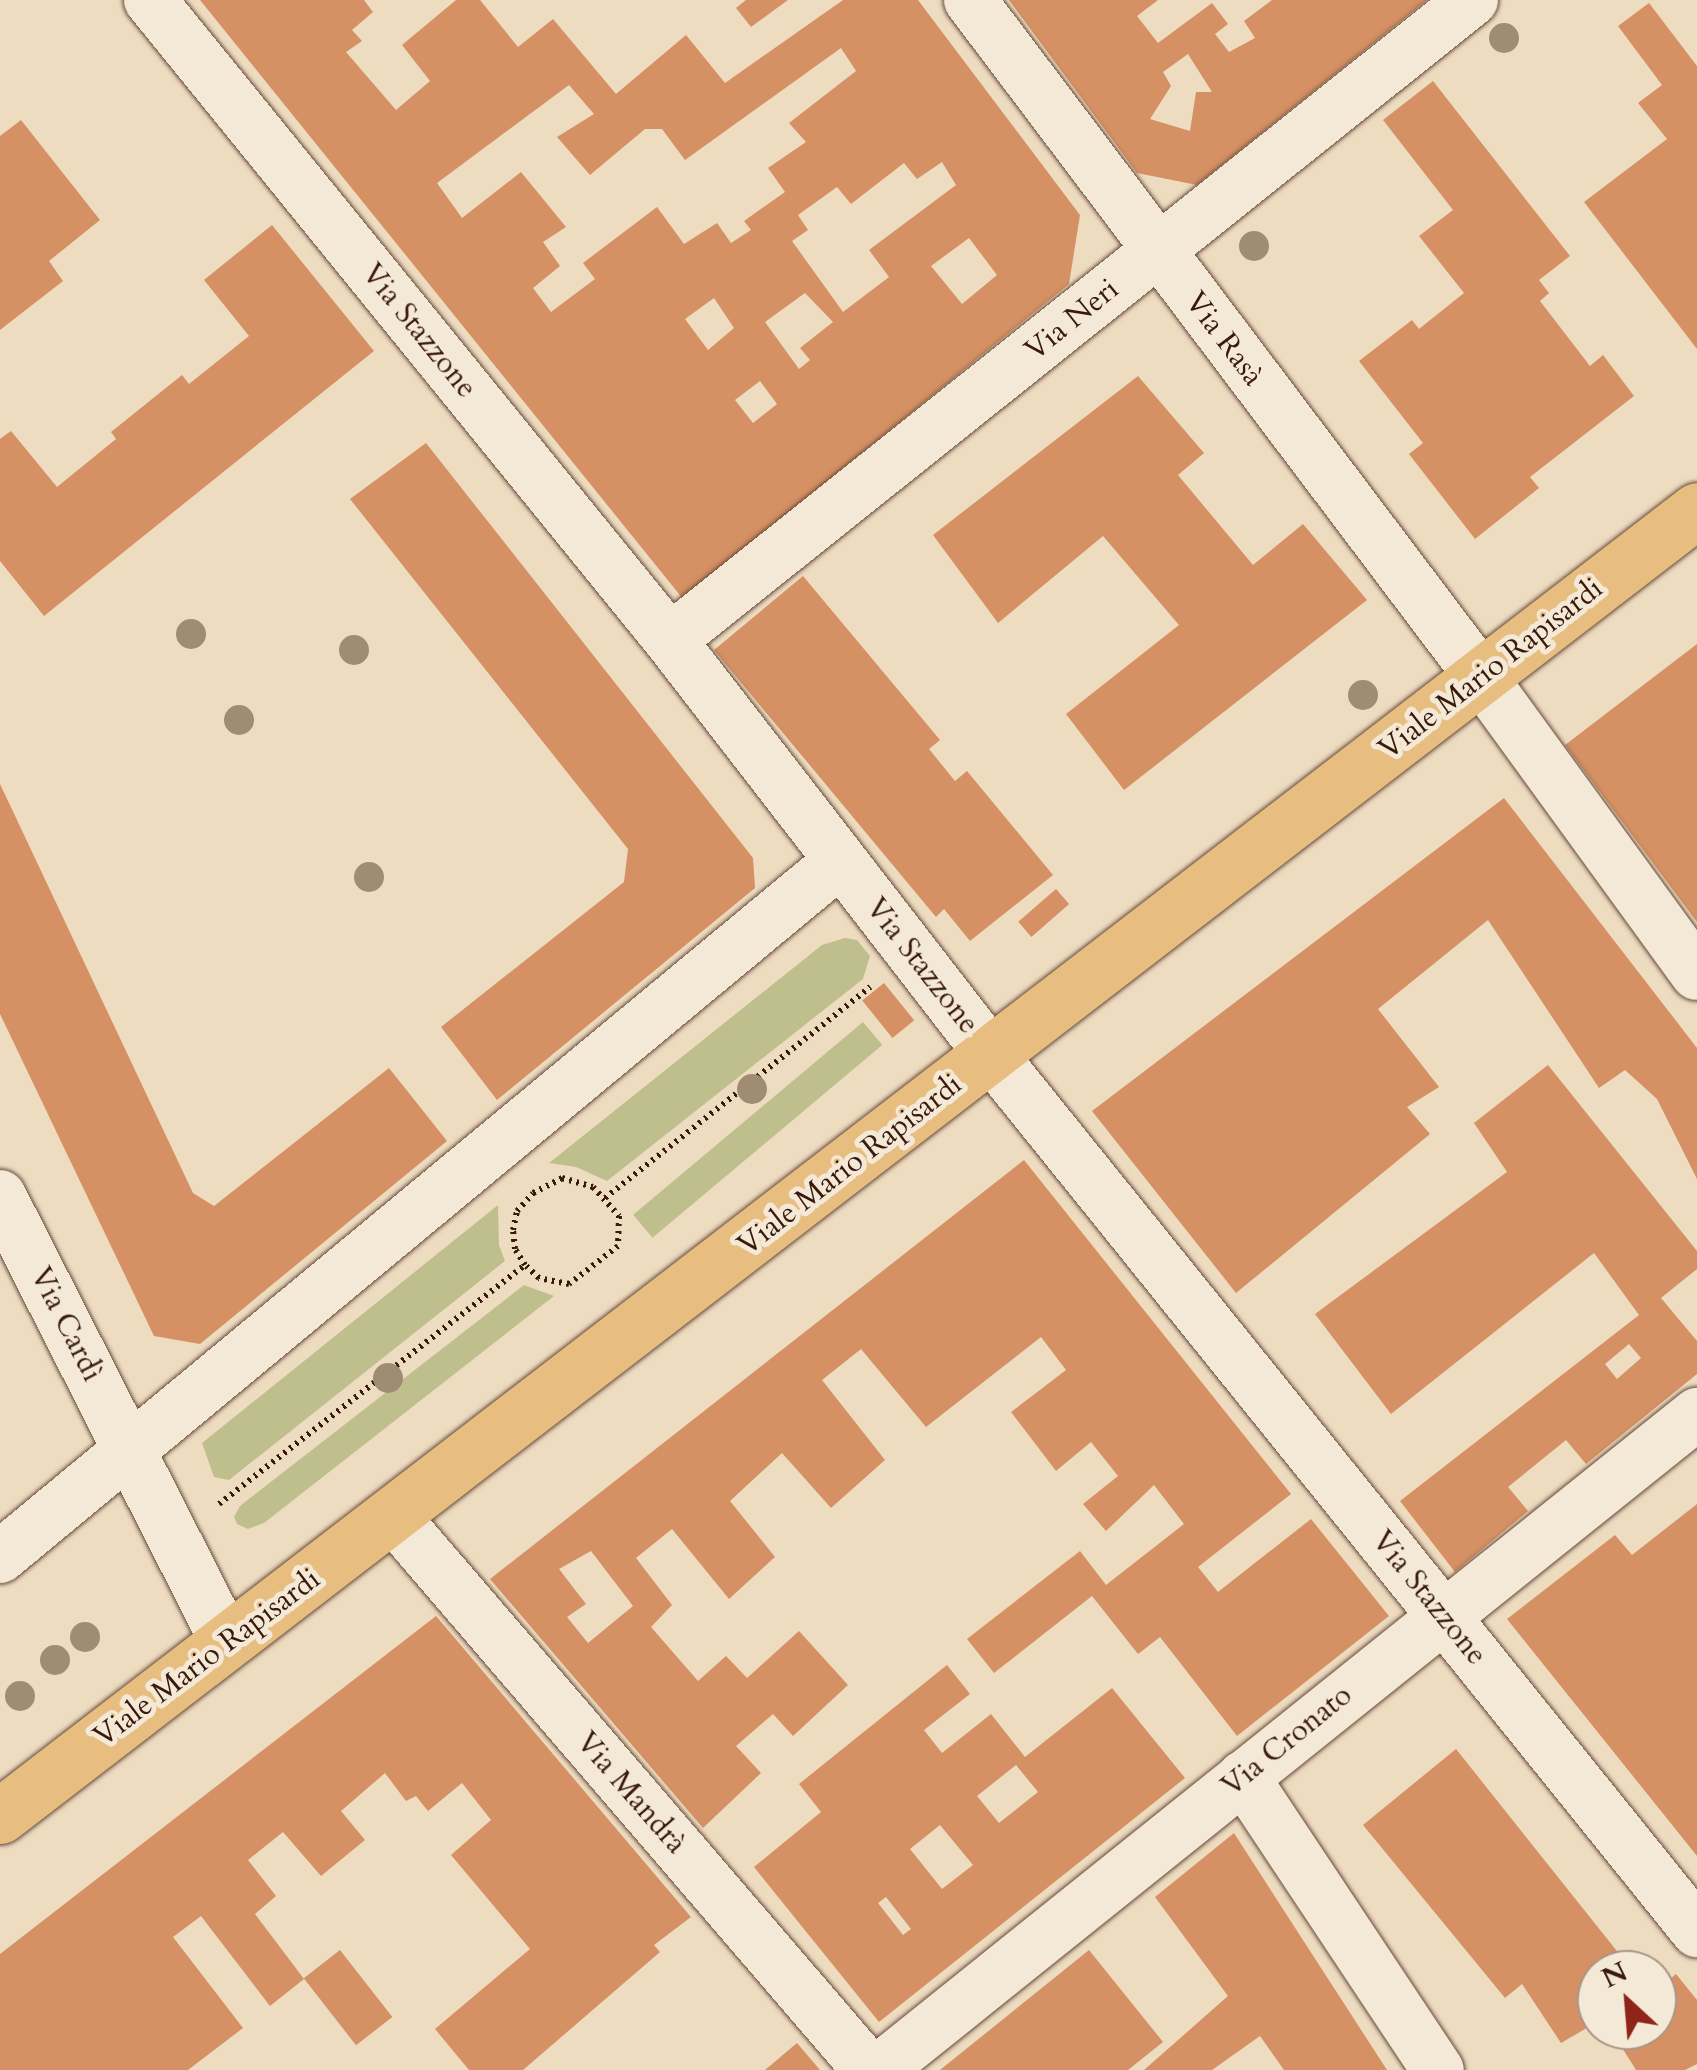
<!DOCTYPE html>
<meta charset="utf-8">
<style>
body{margin:0}
#map{position:relative;width:1697px;height:2070px;overflow:hidden;background:#eedcc1;font-family:Cardo,serif}
div>[style]{position:absolute}
.green>*{inset:0;background:#bfbf8e;transform-origin:0 0}
.building>*{inset:0;background:#d59064;transform-origin:0 0}
.path>*{height:6px;margin-top:-3px;transform-origin:0;background:repeating-linear-gradient(90deg,#38190a 0 2.5px,transparent 0 7.5px)}
.roads{filter:drop-shadow(0 0 2px #664a38) drop-shadow(0 0 2px #664a38)}
.street>*{height:52px;margin:-26px;padding:0 26px;transform-origin:26px;border-radius:26px;background:#f4e8d7}
.primary>*{height:55px;margin:-27.5px;padding:0 27.5px;transform-origin:27.5px;border-radius:27.5px;background:#e7be80}
.trees>*{width:30px;height:30px;margin:-15px;border-radius:50%;background:#a08c72}
span{translate:-50% -50%;white-space:nowrap;text-align:center;line-height:1.15;-webkit-text-stroke:10px #f4e8d7;paint-order:stroke}
.street-label{font-size:30px;color:#38190a}
.north{position:absolute;left:1577px;top:1950px;width:100px;height:100px;box-sizing:border-box;background:#f4e8d7;border:2px solid #a99585;border-radius:50%;rotate:334deg;font-size:28px;font-weight:700;line-height:40px;text-align:center;color:#38190a}
.north::after{content:'';display:block;margin:auto;width:35px;height:45px;background:#8f2418;clip-path:polygon(50% 0,100% 100%,50% 72%,0 100%)}
</style>
<div id="map">
<div class="green">
<i style="clip-path:polygon(845px 938px,857px 940px,870px 956px,863px 979px,607px 1181px,576px 1167px,549px 1163px,822px 945px)"></i>
<i style="left:863px;top:1022px;width:30px;height:300px;rotate:50deg"></i>
<i style="clip-path:polygon(498px 1205px,499px 1245px,505px 1261px,229px 1480px,214px 1477px,202px 1443px)"></i>
<i style="clip-path:polygon(524px 1285px,554px 1296px,264px 1523px,248px 1529px,237px 1524px,234px 1517px,240px 1506px)"></i>
</div>
<div class="building">
<i style="clip-path:polygon(evenodd,200px 0,364px 0,373px 12px,352px 30px,362px 41px,346px 52px,396px 110px,430px 81px,402px 45px,456px 0,480px 0,518px 47px,553px 19px,616px 94px,686px 35px,725px 83px,843px 0,918px 0,1080px 215px,1069px 284px,683px 599px,200px 0,841px 48px,856px 71px,789px 123px,806px 142px,768px 168px,785px 192px,744px 221px,751px 230px,731px 243px,717px 223px,684px 244px,657px 207px,583px 263px,595px 279px,551px 312px,533px 288px,560px 266px,543px 242px,566px 227px,521px 172px,462px 218px,437px 183px,569px 85px,594px 114px,557px 137px,590px 175px,645px 129px,662px 129px,685px 160px,841px 48px,200px 0,942px 162px,956px 185px,869px 250px,889px 277px,843px 312px,792px 241px,808px 230px,798px 215px,837px 187px,851px 204px,904px 163px,917px 179px,942px 162px,200px 0,969px 238px,997px 275px,962px 304px,931px 266px,969px 238px,200px 0,805px 293px,833px 322px,800px 348px,810px 360px,799px 369px,765px 322px,805px 293px,200px 0,714px 298px,734px 328px,708px 350px,685px 319px,714px 298px,200px 0,760px 381px,777px 404px,753px 423px,735px 400px,760px 381px)"></i>
<i style="clip-path:polygon(746px 0,788px 0,751px 27px,736px 8px)"></i>
<i style="clip-path:polygon(evenodd,1009px 0,1158px 0,1137px 16px,1158px 43px,1212px 3px,1228px 24px,1215px 34px,1229px 52px,1255px 38px,1244px 21px,1272px 0,1427px 0,1197px 185px,1137px 173px,1009px 0,1188px 54px,1212px 92px,1196px 92px,1190px 131px,1150px 119px,1171px 86px,1163px 72px,1188px 54px)"></i>
<i style="clip-path:polygon(1649px 3px,1697px 66px,1697px 349px,1584px 202px,1667px 139px,1638px 103px,1662px 85px,1618px 26px)"></i>
<i style="clip-path:polygon(1433px 81px,1570px 256px,1539px 280px,1549px 293px,1540px 301px,1590px 366px,1603px 355px,1634px 396px,1530px 477px,1539px 488px,1475px 539px,1409px 454px,1423px 443px,1359px 361px,1412px 320px,1419px 329px,1464px 293px,1419px 236px,1453px 210px,1383px 120px)"></i>
<i style="clip-path:polygon(21px 120px,100px 220px,49px 261px,63px 281px,0 330px,0 136px)"></i>
<i style="clip-path:polygon(272px 225px,374px 351px,44px 616px,0 561px,0 439px,11px 431px,57px 487px,116px 439px,111px 432px,182px 375px,189px 384px,249px 336px,204px 280px)"></i>
<i style="clip-path:polygon(1138px 376px,1204px 453px,1178px 475px,1253px 565px,1303px 524px,1367px 600px,1124px 790px,1066px 714px,1179px 625px,1103px 536px,998px 623px,933px 535px)"></i>
<i style="clip-path:polygon(426px 443px,753px 858px,755px 888px,497px 1100px,441px 1027px,624px 882px,628px 849px,350px 499px)"></i>
<i style="clip-path:polygon(803px 576px,940px 740px,929px 749px,955px 781px,967px 771px,1053px 875px,970px 941px,944px 909px,936px 917px,714px 650px)"></i>
<i style="clip-path:polygon(1697px 644px,1697px 922px,1565px 745px)"></i>
<i style="clip-path:polygon(0 784px,193px 1193px,214px 1206px,389px 1068px,447px 1141px,200px 1344px,154px 1336px,0 1014px)"></i>
<i style="clip-path:polygon(1504px 798px,1697px 1048px,1697px 1179px,1657px 1099px,1625px 1070px,1599px 1088px,1488px 920px,1378px 1009px,1439px 1087px,1407px 1107px,1430px 1134px,1236px 1293px,1092px 1111px)"></i>
<i style="left:1056px;top:889px;width:20px;height:50px;rotate:49deg"></i>
<i style="left:884px;top:983px;width:48px;height:28px;rotate:51deg"></i>
<i style="clip-path:polygon(evenodd,1548px 1065px,1697px 1251px,1697px 1269px,1661px 1298px,1697px 1341px,1697px 1374px,1586px 1464px,1566px 1440px,1508px 1487px,1528px 1511px,1455px 1572px,1400px 1501px,1639px 1315px,1594px 1253px,1391px 1414px,1315px 1314px,1507px 1172px,1474px 1123px,1548px 1065px,1629px 1344px,1641px 1358px,1617px 1379px,1605px 1364px,1629px 1344px)"></i>
<i style="clip-path:polygon(evenodd,1024px 1160px,1291px 1494px,1198px 1567px,1218px 1592px,1311px 1519px,1389px 1616px,1237px 1736px,1160px 1637px,1138px 1654px,1092px 1596px,994px 1673px,967px 1639px,1080px 1551px,1106px 1585px,1184px 1524px,1154px 1485px,1106px 1531px,1083px 1504px,1118px 1476px,1091px 1442px,1056px 1471px,1011px 1412px,1066px 1370px,1041px 1337px,926px 1427px,861px 1349px,822px 1380px,885px 1460px,831px 1508px,782px 1453px,730px 1501px,775px 1557px,729px 1599px,672px 1529px,636px 1558px,672px 1605px,651px 1627px,698px 1681px,726px 1656px,747px 1678px,799px 1631px,848px 1685px,793px 1736px,773px 1714px,736px 1746px,761px 1773px,703px 1828px,490px 1579px,1024px 1160px,591px 1551px,633px 1606px,588px 1643px,567px 1617px,586px 1604px,559px 1569px,591px 1551px)"></i>
<i style="clip-path:polygon(1697px 1504px,1697px 1856px,1507px 1619px,1615px 1535px,1632px 1555px)"></i>
<i style="clip-path:polygon(436px 1616px,691px 1917px,654px 1945px,660px 1952px,523px 2070px,469px 2070px,435px 2029px,530px 1949px,451px 1855px,491px 1820px,462px 1783px,428px 1811px,416px 1796px,406px 1801px,385px 1773px,341px 1811px,365px 1840px,321px 1876px,283px 1832px,248px 1860px,276px 1896px,255px 1914px,304px 1979px,270px 2006px,201px 1916px,173px 1937px,243px 2028px,188px 2070px,0 2070px,0 1954px)"></i>
<i style="clip-path:polygon(evenodd,947px 1665px,970px 1694px,924px 1730px,942px 1753px,991px 1714px,1025px 1757px,1112px 1688px,1185px 1778px,879px 2022px,754px 1867px,821px 1812px,799px 1784px,947px 1665px,1016px 1765px,1038px 1792px,999px 1823px,977px 1796px,1016px 1765px,947px 1665px,940px 1825px,973px 1865px,942px 1889px,910px 1849px,940px 1825px,947px 1665px,886px 1897px,911px 1929px,903px 1935px,878px 1903px,886px 1897px)"></i>
<i style="clip-path:polygon(1456px 1749px,1632px 1970px,1597px 1970px,1597px 2022px,1561px 2043px,1522px 1984px,1505px 1998px,1363px 1825px)"></i>
<i style="clip-path:polygon(1234px 1833px,1301px 1937px,1387px 2070px,1284px 2070px,1260px 2036px,1212px 2070px,1144px 2070px,1228px 1996px,1155px 1897px)"></i>
<i style="left:340px;top:1950px;width:85px;height:46px;rotate:52deg"></i>
<i style="clip-path:polygon(1089px 1950px,1163px 2042px,1128px 2070px,940px 2070px)"></i>
<i style="clip-path:polygon(1676px 1974px,1697px 2000px,1697px 2064px,1685px 2070px,1636px 2070px,1611px 2030px,1657px 2030px,1657px 1990px)"></i>
<i style="clip-path:polygon(797px 2043px,820px 2070px,765px 2070px)"></i>
</div>
<div class="path">
<i style="left:562px;top:1178px;width:32px;rotate:16deg"></i>
<i style="left:593px;top:1187px;width:39px;rotate:48deg"></i>
<i style="left:619px;top:1216px;width:30px;rotate:92deg"></i>
<i style="left:618px;top:1246px;width:62px;rotate:142.2deg"></i>
<i style="left:569px;top:1284px;width:31px;rotate:-169deg"></i>
<i style="left:539px;top:1278px;width:19px;rotate:-137deg"></i>
<i style="left:525px;top:1265px;width:19px;rotate:-122deg"></i>
<i style="left:515px;top:1249px;width:19px;rotate:-96deg"></i>
<i style="left:513px;top:1230px;width:19px;rotate:-78deg"></i>
<i style="left:517px;top:1211px;width:24px;rotate:-48deg"></i>
<i style="left:533px;top:1193px;width:33px;rotate:-27deg"></i>
<i style="left:605px;top:1198px;width:339px;rotate:-38.5deg"></i>
<i style="left:219px;top:1504px;width:388px;rotate:-38deg"></i>
</div>
<div class="roads">
<div class="street">
<i style="left:150px;top:0;width:825px;rotate:50.91deg"></i>
<i style="left:670px;top:640px;width:526px;rotate:52.26deg"></i>
<i style="left:992px;top:1056px;width:1124px;rotate:51.14deg"></i>
<i style="left:970px;top:0;width:848px;rotate:52.95deg"></i>
<i style="left:1481px;top:677px;width:367px;rotate:54deg"></i>
<i style="left:670px;top:640px;width:1026px;rotate:-38.59deg"></i>
<i style="left:0;top:1196px;width:501px;rotate:63.08deg"></i>
<i style="left:393px;top:1516px;width:730px;rotate:49.33deg"></i>
<i style="left:0;top:1557px;width:1091px;rotate:-39.64deg"></i>
<i style="left:1243px;top:1777px;width:352px;rotate:56.4deg"></i>
<i style="left:879px;top:2070px;width:1049px;rotate:-38.73deg"></i>
</div>
<div class="primary">
<i style="left:0;top:1816px;width:2141px;rotate:-37.58deg"></i>
</div>
</div>
<div class="trees">
<i style="left:1504px;top:38px"></i>
<i style="left:1254px;top:246px"></i>
<i style="left:191px;top:634px"></i>
<i style="left:354px;top:650px"></i>
<i style="left:1363px;top:695px"></i>
<i style="left:239px;top:720px"></i>
<i style="left:369px;top:877px"></i>
<i style="left:752px;top:1089px"></i>
<i style="left:388px;top:1378px"></i>
<i style="left:85px;top:1637px"></i>
<i style="left:55px;top:1660px"></i>
<i style="left:20px;top:1696px"></i>
</div>
<div class="street-label">
<span style="left:1072px;top:320px;rotate:-39deg">Via Neri</span>
<span style="left:419px;top:331px;rotate:51deg">Via Stazzone</span>
<span style="left:1224px;top:339px;rotate:53deg">Via Rasà</span>
<span style="left:1491px;top:669px;rotate:-38deg">Viale Mario Rapisardi</span>
<span style="left:922px;top:966px;rotate:52deg">Via Stazzone</span>
<span style="left:850px;top:1165px;rotate:-38deg">Viale Mario Rapisardi</span>
<span style="left:66px;top:1324px;rotate:63deg">Via Cardì</span>
<span style="left:1429px;top:1598px;rotate:51deg">Via Stazzone</span>
<span style="left:207px;top:1658px;rotate:-37deg">Viale Mario Rapisardi</span>
<span style="left:1287px;top:1741px;rotate:-39deg">Via Cronato</span>
<span style="left:631px;top:1793px;rotate:49deg">Via Mandrà</span>
</div>
<div class="north">N</div>
</div>
